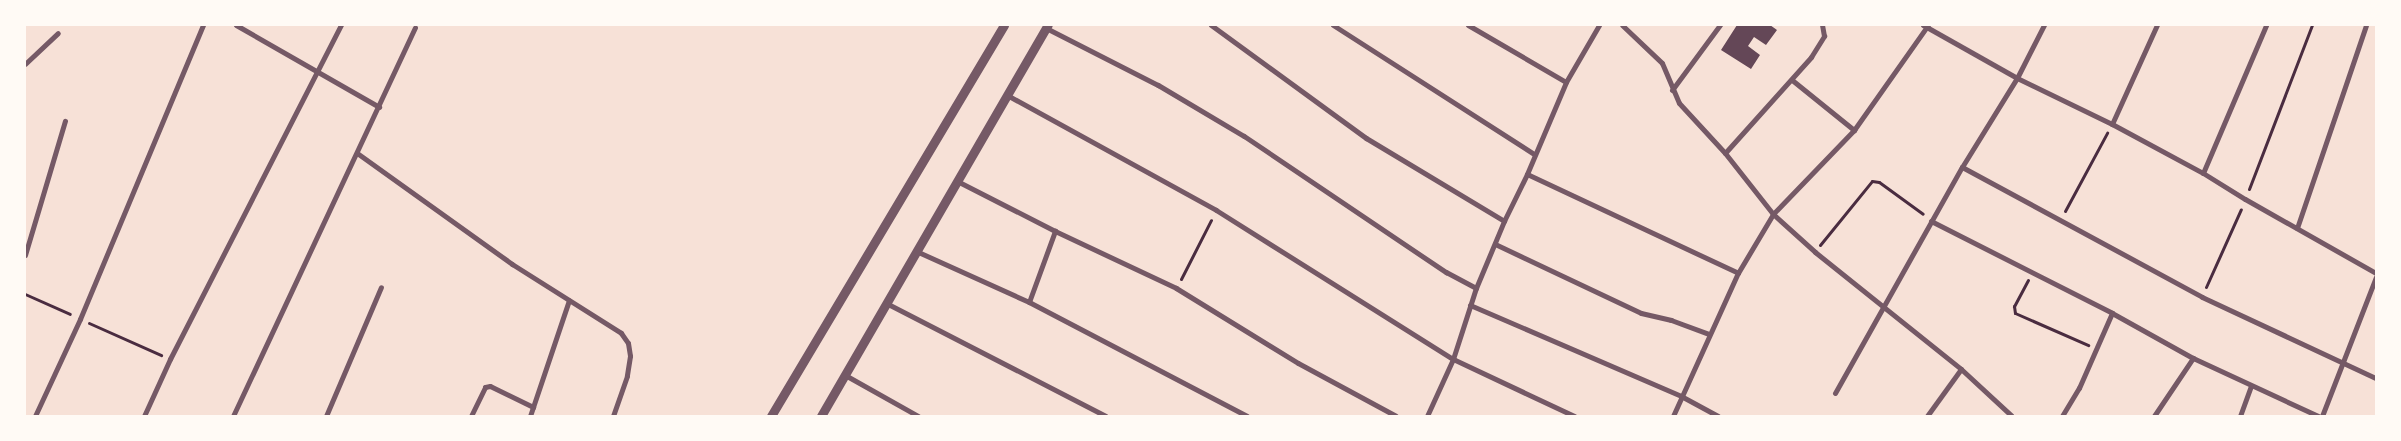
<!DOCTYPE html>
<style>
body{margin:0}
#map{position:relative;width:2401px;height:441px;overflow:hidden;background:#f7e1d7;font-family:"Archivo Narrow",sans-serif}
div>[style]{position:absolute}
.building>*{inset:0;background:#644757}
.path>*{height:3px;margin:-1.5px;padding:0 1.5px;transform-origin:1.5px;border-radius:1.5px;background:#4a2c40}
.minor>*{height:5px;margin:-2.5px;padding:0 2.5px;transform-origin:2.5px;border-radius:2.5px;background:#755966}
.tertiary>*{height:9px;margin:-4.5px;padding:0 4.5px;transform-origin:4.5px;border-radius:4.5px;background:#755966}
span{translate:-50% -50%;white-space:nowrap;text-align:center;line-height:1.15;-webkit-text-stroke:5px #fffaf5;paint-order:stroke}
.frame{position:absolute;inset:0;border:26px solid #fffaf5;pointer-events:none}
</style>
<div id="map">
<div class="building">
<i style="clip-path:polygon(1737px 25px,1770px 25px,1777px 30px,1766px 45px,1754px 37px,1748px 46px,1760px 55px,1751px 69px,1721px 50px)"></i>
</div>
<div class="path">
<i style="left:2249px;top:189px;width:176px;rotate:-69deg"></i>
<i style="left:2065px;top:211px;width:89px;rotate:-61.7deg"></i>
<i style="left:1820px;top:245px;width:82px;rotate:-50.9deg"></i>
<i style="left:1872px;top:181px;width:7px;rotate:8deg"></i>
<i style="left:1879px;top:182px;width:54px;rotate:36deg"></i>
<i style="left:1181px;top:279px;width:66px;rotate:-63deg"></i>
<i style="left:2028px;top:280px;width:30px;rotate:118deg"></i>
<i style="left:2014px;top:306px;width:7px;rotate:82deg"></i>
<i style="left:2015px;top:313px;width:80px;rotate:23.7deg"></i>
<i style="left:2206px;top:287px;width:85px;rotate:-65.8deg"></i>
<i style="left:25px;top:294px;width:49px;rotate:24deg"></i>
<i style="left:89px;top:323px;width:79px;rotate:24deg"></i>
</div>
<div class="minor">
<i style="left:236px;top:25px;width:165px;rotate:29.8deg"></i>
<i style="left:1211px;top:25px;width:192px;rotate:36.1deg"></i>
<i style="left:1366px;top:138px;width:161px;rotate:31deg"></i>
<i style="left:1333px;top:25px;width:239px;rotate:32.7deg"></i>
<i style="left:1468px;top:25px;width:113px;rotate:30.2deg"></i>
<i style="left:1622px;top:25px;width:55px;rotate:43.5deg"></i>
<i style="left:1662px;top:63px;width:43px;rotate:67deg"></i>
<i style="left:1679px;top:103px;width:68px;rotate:47.4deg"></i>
<i style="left:1725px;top:153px;width:78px;rotate:51.8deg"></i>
<i style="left:1773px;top:214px;width:57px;rotate:42.1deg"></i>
<i style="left:1815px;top:252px;width:187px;rotate:38.7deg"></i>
<i style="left:1961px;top:369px;width:69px;rotate:42.7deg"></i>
<i style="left:1923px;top:25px;width:108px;rotate:29.4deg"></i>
<i style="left:2017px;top:78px;width:106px;rotate:25.8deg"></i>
<i style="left:2112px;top:124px;width:103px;rotate:28.3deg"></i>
<i style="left:2203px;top:173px;width:49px;rotate:31.8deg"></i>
<i style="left:2245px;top:199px;width:150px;rotate:29.5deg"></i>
<i style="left:1046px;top:28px;width:126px;rotate:27deg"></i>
<i style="left:1158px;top:85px;width:100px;rotate:30.7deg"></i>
<i style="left:1244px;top:136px;width:244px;rotate:34deg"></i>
<i style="left:1446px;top:272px;width:34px;rotate:28deg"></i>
<i style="left:25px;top:64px;width:45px;rotate:-43.2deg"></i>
<i style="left:1792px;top:80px;width:80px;rotate:38.9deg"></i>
<i style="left:1672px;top:90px;width:81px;rotate:-53.6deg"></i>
<i style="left:1007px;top:95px;width:239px;rotate:28.8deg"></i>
<i style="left:1216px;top:210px;width:280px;rotate:32.2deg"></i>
<i style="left:1453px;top:359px;width:134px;rotate:25.2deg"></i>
<i style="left:2112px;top:124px;width:109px;rotate:-65.6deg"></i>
<i style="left:357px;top:153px;width:191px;rotate:35.6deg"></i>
<i style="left:512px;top:264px;width:129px;rotate:32.3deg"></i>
<i style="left:621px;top:333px;width:12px;rotate:55deg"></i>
<i style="left:628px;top:343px;width:13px;rotate:81deg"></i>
<i style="left:630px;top:356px;width:20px;rotate:99deg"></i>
<i style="left:627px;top:376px;width:42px;rotate:109.3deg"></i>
<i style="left:1725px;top:153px;width:129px;rotate:-48.1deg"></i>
<i style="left:1811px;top:57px;width:25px;rotate:-58deg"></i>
<i style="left:1824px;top:36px;width:11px;rotate:-100deg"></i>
<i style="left:1962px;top:167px;width:273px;rotate:28.4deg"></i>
<i style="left:2202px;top:297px;width:192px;rotate:25deg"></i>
<i style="left:2203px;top:173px;width:161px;rotate:-66.9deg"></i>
<i style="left:1527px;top:174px;width:233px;rotate:25.1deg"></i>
<i style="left:957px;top:181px;width:110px;rotate:27deg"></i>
<i style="left:1055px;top:231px;width:134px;rotate:25.2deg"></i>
<i style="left:1176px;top:288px;width:143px;rotate:31.6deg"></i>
<i style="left:1298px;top:363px;width:111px;rotate:28.4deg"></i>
<i style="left:1931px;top:221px;width:203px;rotate:26.9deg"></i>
<i style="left:2112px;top:313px;width:93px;rotate:29.1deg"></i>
<i style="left:2193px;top:358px;width:138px;rotate:24.9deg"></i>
<i style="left:2297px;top:228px;width:214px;rotate:-71.2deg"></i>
<i style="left:1495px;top:244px;width:161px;rotate:25.3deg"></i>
<i style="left:1641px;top:313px;width:31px;rotate:13deg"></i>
<i style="left:1671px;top:320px;width:40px;rotate:20.2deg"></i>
<i style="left:916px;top:251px;width:124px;rotate:24.3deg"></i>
<i style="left:1029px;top:302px;width:246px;rotate:27.6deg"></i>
<i style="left:25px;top:255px;width:140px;rotate:-73.4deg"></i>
<i style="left:1029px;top:302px;width:76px;rotate:-69.9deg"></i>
<i style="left:886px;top:303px;width:247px;rotate:27.2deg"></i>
<i style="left:1470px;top:305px;width:230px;rotate:23.3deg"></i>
<i style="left:1681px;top:396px;width:42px;rotate:28.4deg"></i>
<i style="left:845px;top:375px;width:84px;rotate:29.3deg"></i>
<i style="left:1835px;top:393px;width:259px;rotate:-60.7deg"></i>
<i style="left:1962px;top:167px;width:105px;rotate:-58.3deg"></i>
<i style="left:2017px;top:78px;width:59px;rotate:-63deg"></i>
<i style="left:35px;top:416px;width:107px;rotate:-65.1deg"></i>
<i style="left:80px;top:319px;width:319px;rotate:-67.3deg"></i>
<i style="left:144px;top:416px;width:63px;rotate:-65.5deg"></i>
<i style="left:170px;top:359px;width:375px;rotate:-62.9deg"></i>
<i style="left:233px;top:416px;width:429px;rotate:-64.9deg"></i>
<i style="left:326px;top:416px;width:140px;rotate:-66.9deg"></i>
<i style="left:471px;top:416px;width:32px;rotate:-64deg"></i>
<i style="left:485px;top:387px;width:5px;rotate:-11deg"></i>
<i style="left:490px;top:386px;width:48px;rotate:26deg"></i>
<i style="left:530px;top:416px;width:122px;rotate:-71.4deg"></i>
<i style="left:1427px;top:416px;width:63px;rotate:-65.5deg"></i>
<i style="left:1453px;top:359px;width:75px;rotate:-72.1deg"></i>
<i style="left:1476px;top:288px;width:73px;rotate:-67.3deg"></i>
<i style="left:1504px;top:221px;width:52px;rotate:-63.9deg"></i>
<i style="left:1527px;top:174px;width:100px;rotate:-67deg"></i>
<i style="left:1566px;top:82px;width:66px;rotate:-59.9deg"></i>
<i style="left:1673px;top:416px;width:157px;rotate:-65.6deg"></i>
<i style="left:1738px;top:273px;width:69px;rotate:-59.3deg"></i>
<i style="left:1773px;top:214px;width:117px;rotate:-46deg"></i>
<i style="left:1854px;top:130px;width:128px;rotate:-54.8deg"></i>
<i style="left:1927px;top:416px;width:58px;rotate:-54.1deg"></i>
<i style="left:2062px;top:416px;width:33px;rotate:-59deg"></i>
<i style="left:2079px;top:388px;width:82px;rotate:-66.3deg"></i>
<i style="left:2154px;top:416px;width:70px;rotate:-56.1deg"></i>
<i style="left:2240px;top:416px;width:32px;rotate:-70deg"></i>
<i style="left:2322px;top:416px;width:149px;rotate:-68.8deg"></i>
</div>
<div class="tertiary">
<i style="left:771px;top:416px;width:455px;rotate:-59.2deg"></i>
<i style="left:821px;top:416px;width:452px;rotate:-59.9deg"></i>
</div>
<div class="frame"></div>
</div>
